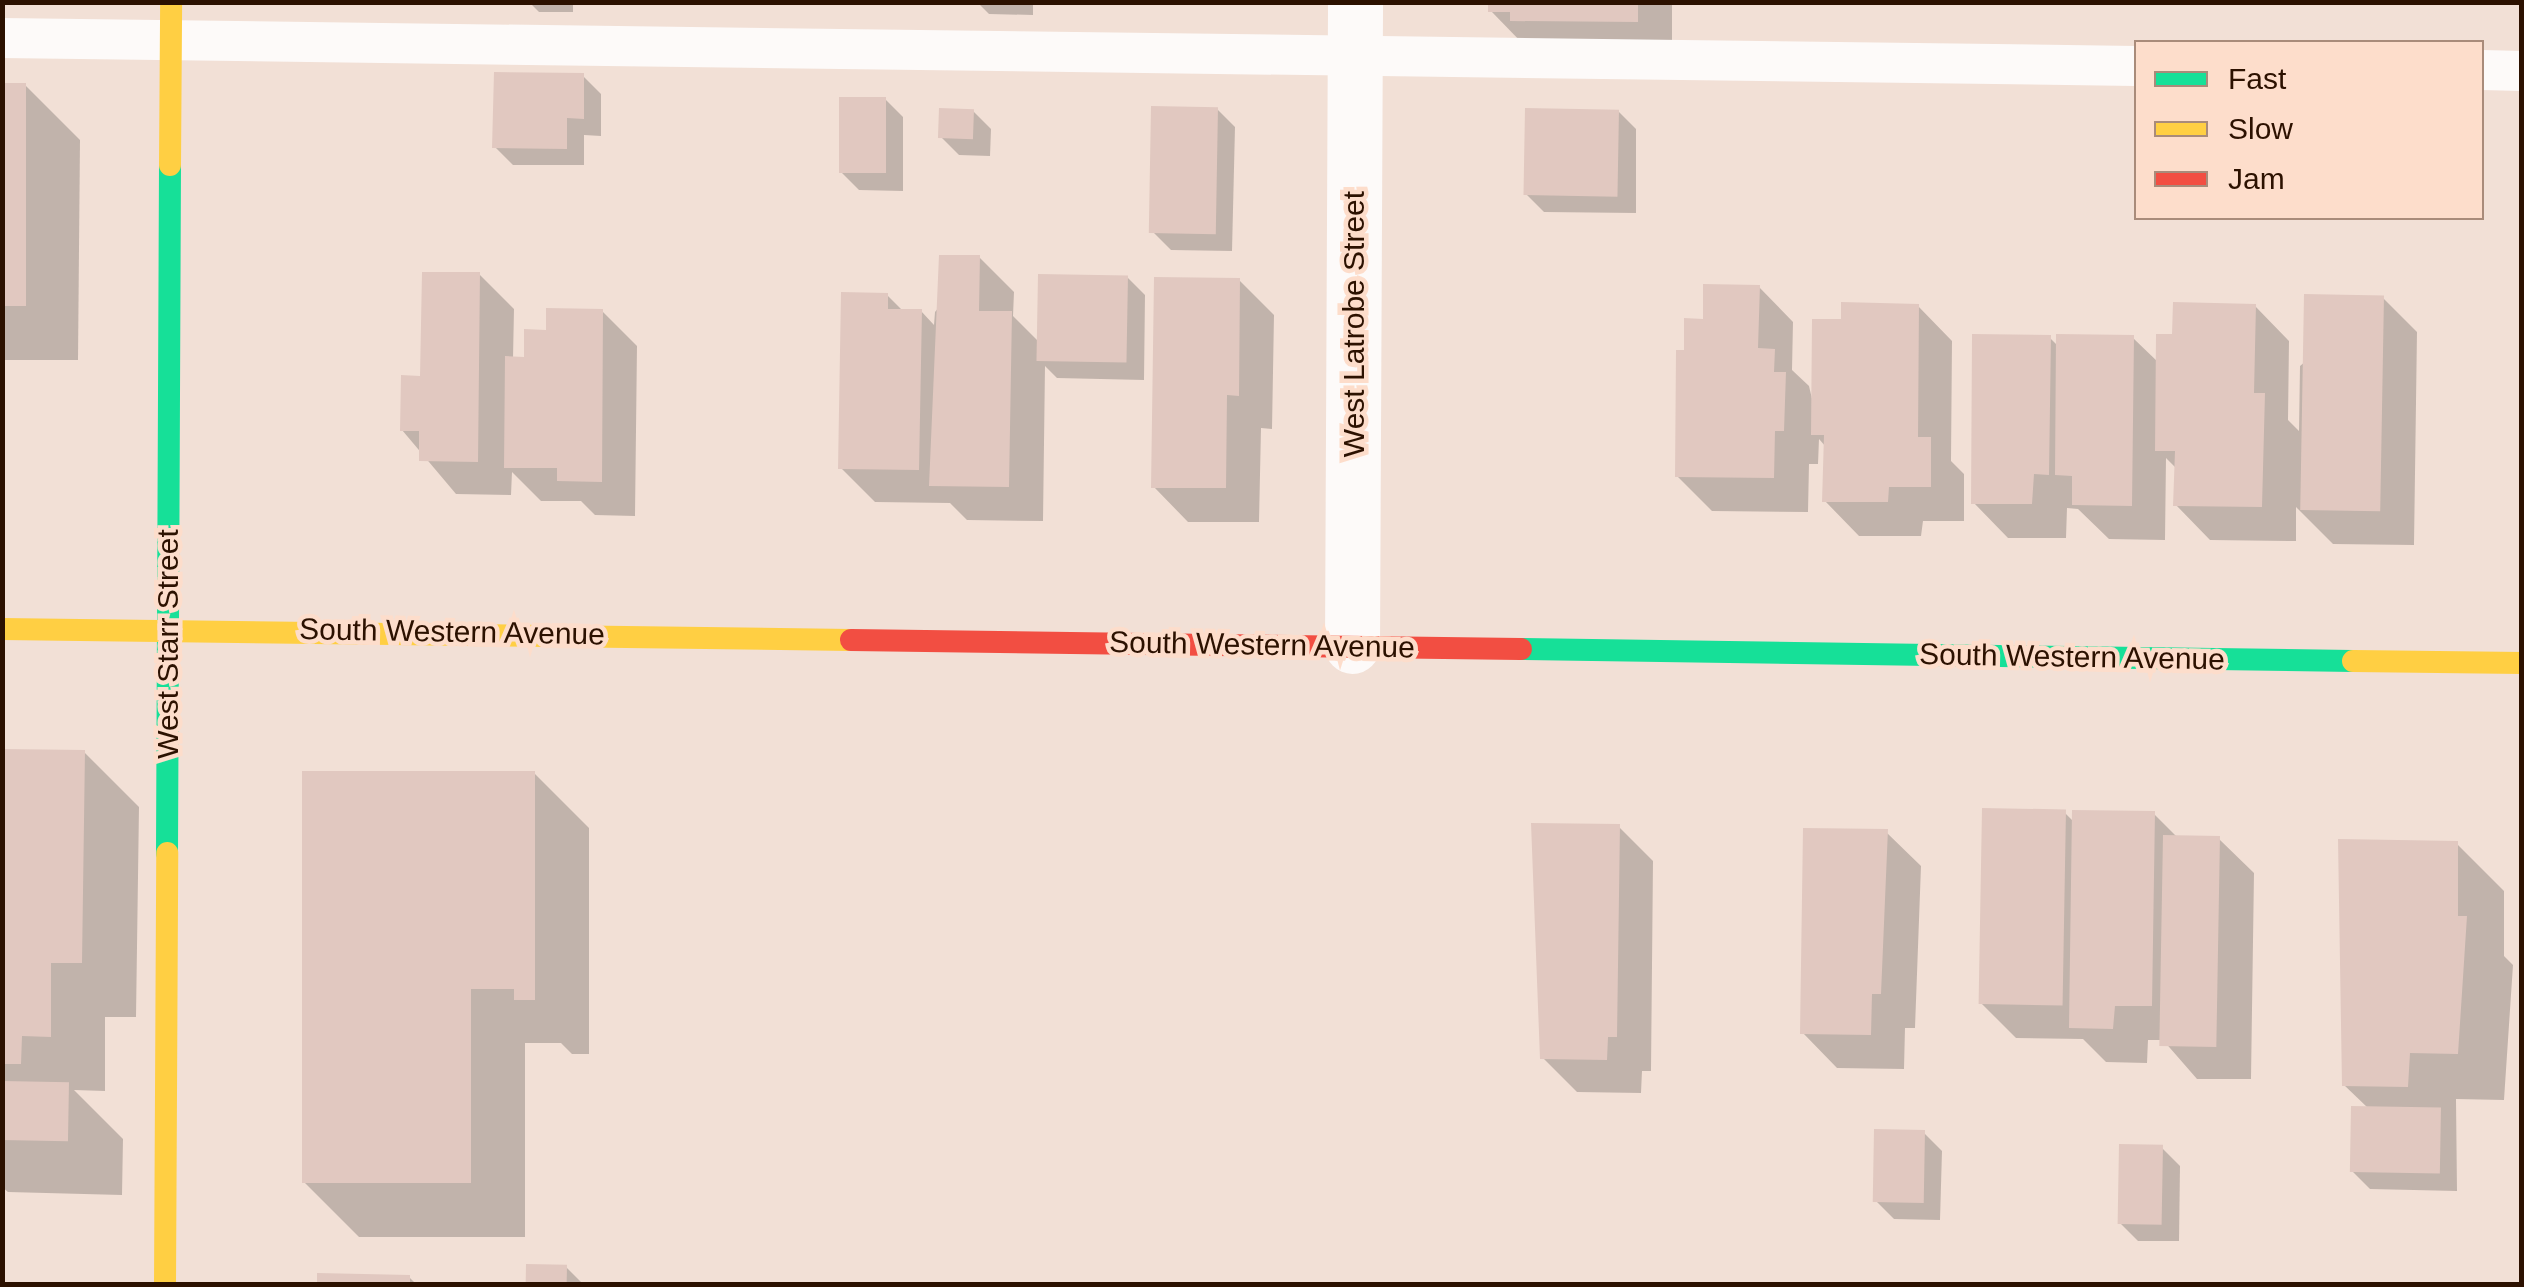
<!DOCTYPE html>
<style>
body{margin:0}
#map{position:relative;width:2524px;height:1287px;overflow:hidden;background:#f2e0d6;font-family:Helvetica,sans-serif}
div>[style]{position:absolute}
.shadow>*{inset:0;background:#0003}
.building>*{inset:0;background:#e1c8c0;transform-origin:0 0}
.lane>*{height:40px;margin:-20px;padding:0 20px;transform-origin:20px;border-radius:20px;background:#fdfaf9}
.street>*{height:55px;margin:-27.5px;padding:0 27.5px;transform-origin:27.5px;border-radius:27.5px;background:#fdfaf9}
.fast>*{height:22px;margin:-11px;padding:0 11px;transform-origin:11px;border-radius:11px;background:#16e098}
.slow>*{height:22px;margin:-11px;padding:0 11px;transform-origin:11px;border-radius:11px;background:#ffcf43}
.jam>*{height:22px;margin:-11px;padding:0 11px;transform-origin:11px;border-radius:11px;background:#f24e42}
span{translate:-50% -50%;white-space:nowrap;text-align:center;line-height:1.15;-webkit-text-stroke:9px #fdddcb;paint-order:stroke}
.street-label{font-size:30px;color:#2c1100}
.frame{position:absolute;inset:0;border:5px solid #2c1100;pointer-events:none}
.legend{position:absolute;left:2134px;top:40px;width:350px;height:180px;box-sizing:border-box;background:#fdddcb;border:2px solid #a98b7a;margin:0;padding:12px 18px;list-style:none;font-size:30px;color:#2c1100}
.legend li{display:flex;align-items:center;gap:20px;height:50px}
.legend b{width:50px;border:2px solid #a98b7a}
</style>
<div id="map">
<div class="shadow">
<i style="clip-path:polygon(529px 2px,573px 2px,573px 12px,539px 12px)"></i>
<i style="clip-path:polygon(977px 2px,1033px 2px,1033px 15px,989px 14px)"></i>
<i style="clip-path:polygon(1491px 2px,1672px 2px,1672px 56px,1525px 46px,1491px 11px)"></i>
<i style="clip-path:polygon(583px 76px,601px 94px,601px 136px,584px 135px,584px 165px,513px 165px,495px 147px)"></i>
<i style="clip-path:polygon(2px 85px,25px 85px,80px 140px,78px 360px,2px 360px)"></i>
<i style="clip-path:polygon(885px 99px,903px 117px,903px 191px,859px 190px,841px 172px)"></i>
<i style="clip-path:polygon(1217px 109px,1235px 127px,1232px 251px,1171px 250px,1153px 232px)"></i>
<i style="clip-path:polygon(973px 111px,991px 129px,990px 156px,959px 155px,941px 137px)"></i>
<i style="clip-path:polygon(1618px 111px,1636px 129px,1636px 213px,1544px 212px,1526px 194px)"></i>
<i style="clip-path:polygon(979px 257px,1014px 292px,1013px 316px,1039px 342px,1127px 277px,1145px 295px,1144px 380px,1057px 378px,1045px 366px,1043px 521px,967px 520px,950px 503px,875px 502px,841px 468px,887px 295px,903px 311px,921px 311px,934px 325px,935px 312px)"></i>
<i style="clip-path:polygon(479px 274px,514px 309px,513px 359px,526px 360px,548px 333px,602px 311px,637px 346px,635px 516px,595px 515px,581px 501px,541px 501px,512px 472px,511px 495px,456px 494px,402px 430px)"></i>
<i style="clip-path:polygon(1239px 280px,1274px 315px,1272px 429px,1261px 428px,1259px 522px,1188px 522px,1154px 487px)"></i>
<i style="clip-path:polygon(1759px 287px,1793px 322px,1792px 370px,1809px 386px,1813px 403px,1843px 322px,1918px 306px,1952px 341px,1951px 461px,1964px 474px,1964px 521px,1923px 521px,1921px 536px,1859px 536px,1825px 501px,1826px 447px,1819px 439px,1818px 464px,1809px 464px,1808px 512px,1712px 511px,1677px 476px,1686px 353px,1706px 322px)"></i>
<i style="clip-path:polygon(2382px 297px,2417px 332px,2414px 545px,2333px 544px,2296px 507px,2296px 541px,2210px 540px,2176px 505px,2177px 469px,2166px 458px,2165px 540px,2109px 539px,2078px 509px,2067px 508px,2066px 538px,2008px 538px,1974px 503px,2050px 338px,2058px 346px,2133px 338px,2159px 363px,2174px 337px,2255px 306px,2289px 341px,2288px 420px,2299px 431px,2300px 366px)"></i>
<i style="clip-path:polygon(2px 751px,84px 752px,139px 807px,136px 1017px,105px 1017px,105px 1091px,74px 1090px,123px 1139px,122px 1195px,8px 1192px,2px 1187px)"></i>
<i style="clip-path:polygon(534px 773px,589px 828px,589px 1054px,572px 1054px,561px 1043px,525px 1043px,525px 1237px,359px 1237px,304px 1182px)"></i>
<i style="clip-path:polygon(2065px 813px,2074px 822px,2154px 814px,2178px 838px,2219px 839px,2254px 873px,2251px 1079px,2197px 1079px,2163px 1040px,2148px 1040px,2147px 1063px,2106px 1062px,2083px 1039px,2016px 1038px,1981px 1003px)"></i>
<i style="clip-path:polygon(1619px 827px,1653px 861px,1651px 1071px,1642px 1071px,1641px 1093px,1577px 1092px,1543px 1058px)"></i>
<i style="clip-path:polygon(1886px 832px,1921px 866px,1915px 1028px,1905px 1028px,1904px 1069px,1837px 1068px,1803px 1033px)"></i>
<i style="clip-path:polygon(2457px 844px,2504px 891px,2504px 956px,2513px 965px,2504px 1100px,2456px 1099px,2457px 1191px,2370px 1189px,2352px 1171px,2368px 1108px,2344px 1085px)"></i>
<i style="clip-path:polygon(1924px 1133px,1942px 1151px,1940px 1220px,1894px 1219px,1876px 1201px)"></i>
<i style="clip-path:polygon(2162px 1148px,2180px 1166px,2179px 1241px,2138px 1241px,2120px 1223px)"></i>
<i style="clip-path:polygon(529px 1266px,566px 1267px,583px 1284px,528px 1284px)"></i>
<i style="clip-path:polygon(320px 1275px,409px 1277px,416px 1284px,319px 1284px)"></i>
</div>
<div class="building">
<i style="clip-path:polygon(1488px 2px,1638px 2px,1638px 22px,1510px 21px,1510px 12px,1488px 12px)"></i>
<i style="clip-path:polygon(494px 72px,584px 73px,584px 119px,567px 118px,567px 149px,492px 148px)"></i>
<i style="left:2px;top:83px;width:24px;height:223px"></i>
<i style="left:839px;top:97px;width:47px;height:76px"></i>
<i style="left:1151px;top:106px;width:67px;height:127px;rotate:1deg"></i>
<i style="left:939px;top:108px;width:35px;height:30px;rotate:2deg"></i>
<i style="left:1525px;top:108px;width:94px;height:87px;rotate:1deg"></i>
<i style="clip-path:polygon(939px 255px,980px 255px,979px 311px,1012px 311px,1009px 487px,929px 486px)"></i>
<i style="clip-path:polygon(422px 272px,480px 272px,478px 462px,419px 461px,419px 431px,400px 431px,401px 375px,420px 376px)"></i>
<i style="left:1038px;top:274px;width:90px;height:87px;rotate:1deg"></i>
<i style="clip-path:polygon(1154px 277px,1240px 278px,1239px 396px,1227px 395px,1226px 488px,1151px 488px)"></i>
<i style="clip-path:polygon(1703px 284px,1760px 285px,1758px 348px,1775px 349px,1774px 372px,1786px 372px,1784px 431px,1775px 431px,1774px 478px,1675px 477px,1676px 350px,1684px 350px,1684px 318px,1703px 319px)"></i>
<i style="clip-path:polygon(841px 292px,888px 293px,888px 309px,922px 309px,919px 470px,838px 469px)"></i>
<i style="left:2304px;top:294px;width:80px;height:216px;rotate:1deg"></i>
<i style="clip-path:polygon(1841px 302px,1919px 304px,1918px 437px,1931px 437px,1931px 487px,1889px 487px,1888px 502px,1822px 502px,1824px 435px,1811px 435px,1812px 319px,1841px 319px)"></i>
<i style="clip-path:polygon(2173px 302px,2256px 304px,2254px 393px,2265px 393px,2262px 507px,2173px 506px,2175px 451px,2155px 451px,2156px 334px,2172px 334px)"></i>
<i style="clip-path:polygon(546px 308px,603px 309px,602px 482px,557px 481px,557px 468px,504px 468px,505px 356px,524px 357px,524px 329px,546px 330px)"></i>
<i style="clip-path:polygon(1972px 334px,2051px 335px,2049px 475px,2034px 474px,2032px 504px,1971px 504px)"></i>
<i style="clip-path:polygon(2056px 334px,2134px 335px,2132px 506px,2072px 505px,2072px 476px,2055px 475px)"></i>
<i style="clip-path:polygon(2px 749px,85px 750px,82px 963px,51px 963px,51px 1037px,22px 1036px,21px 1064px,2px 1064px)"></i>
<i style="clip-path:polygon(302px 771px,535px 771px,535px 1000px,514px 1000px,514px 989px,471px 989px,471px 1183px,302px 1183px)"></i>
<i style="left:1982px;top:808px;width:84px;height:196px;rotate:1deg"></i>
<i style="clip-path:polygon(2072px 810px,2155px 811px,2152px 1006px,2115px 1006px,2113px 1029px,2069px 1028px)"></i>
<i style="clip-path:polygon(1531px 823px,1620px 824px,1617px 1037px,1608px 1037px,1607px 1060px,1540px 1059px)"></i>
<i style="clip-path:polygon(1803px 828px,1888px 829px,1881px 994px,1872px 994px,1871px 1035px,1800px 1034px)"></i>
<i style="left:2163px;top:835px;width:57px;height:211px;rotate:1deg"></i>
<i style="clip-path:polygon(2338px 839px,2458px 841px,2458px 916px,2467px 916px,2458px 1054px,2410px 1053px,2408px 1087px,2342px 1086px)"></i>
<i style="left:2px;top:1081px;width:67px;height:59px;rotate:1deg"></i>
<i style="left:2351px;top:1106px;width:90px;height:66px;rotate:1deg"></i>
<i style="left:1874px;top:1129px;width:51px;height:73px;rotate:1deg"></i>
<i style="left:2119px;top:1144px;width:44px;height:80px;rotate:1deg"></i>
<i style="left:526px;top:1264px;width:41px;height:20px;rotate:1deg"></i>
<i style="clip-path:polygon(317px 1273px,410px 1275px,410px 1284px,317px 1284px)"></i>
</div>
<div class="lane">
<i style="left:2px;top:38px;width:2134px;rotate:0.75deg"></i>
<i style="left:2482px;top:70px;width:40px;rotate:1.4deg"></i>
</div>
<div class="street">
<i style="left:1352px;top:646px;width:644px;rotate:-89.73deg"></i>
</div>
<div class="fast">
<i style="left:1521px;top:649px;width:832px;rotate:0.83deg"></i>
<i style="left:167px;top:853px;width:688px;rotate:-89.75deg"></i>
</div>
<div class="slow">
<i style="left:170px;top:165px;width:163px;rotate:-89.6deg"></i>
<i style="left:2px;top:629px;width:849px;rotate:0.74deg"></i>
<i style="left:2353px;top:661px;width:169px;rotate:0.7deg"></i>
<i style="left:165px;top:1284px;width:431px;rotate:-89.7deg"></i>
</div>
<div class="jam">
<i style="left:851px;top:640px;width:670px;rotate:0.77deg"></i>
</div>
<div class="street-label">
<span style="left:1354px;top:324px;rotate:-90deg">West Latrobe Street</span>
<span style="left:452px;top:632px;rotate:1deg">South Western Avenue</span>
<span style="left:168px;top:644px;rotate:-90deg">West Starr Street</span>
<span style="left:1262px;top:645px;rotate:1deg">South Western Avenue</span>
<span style="left:2072px;top:657px;rotate:1deg">South Western Avenue</span>
</div>
<div class="frame"></div>
<ul class="legend">
<li><b style="height:12px;background:#16e098"></b>Fast</li>
<li><b style="height:12px;background:#ffcf43"></b>Slow</li>
<li><b style="height:12px;background:#f24e42"></b>Jam</li>
</ul>
</div>
